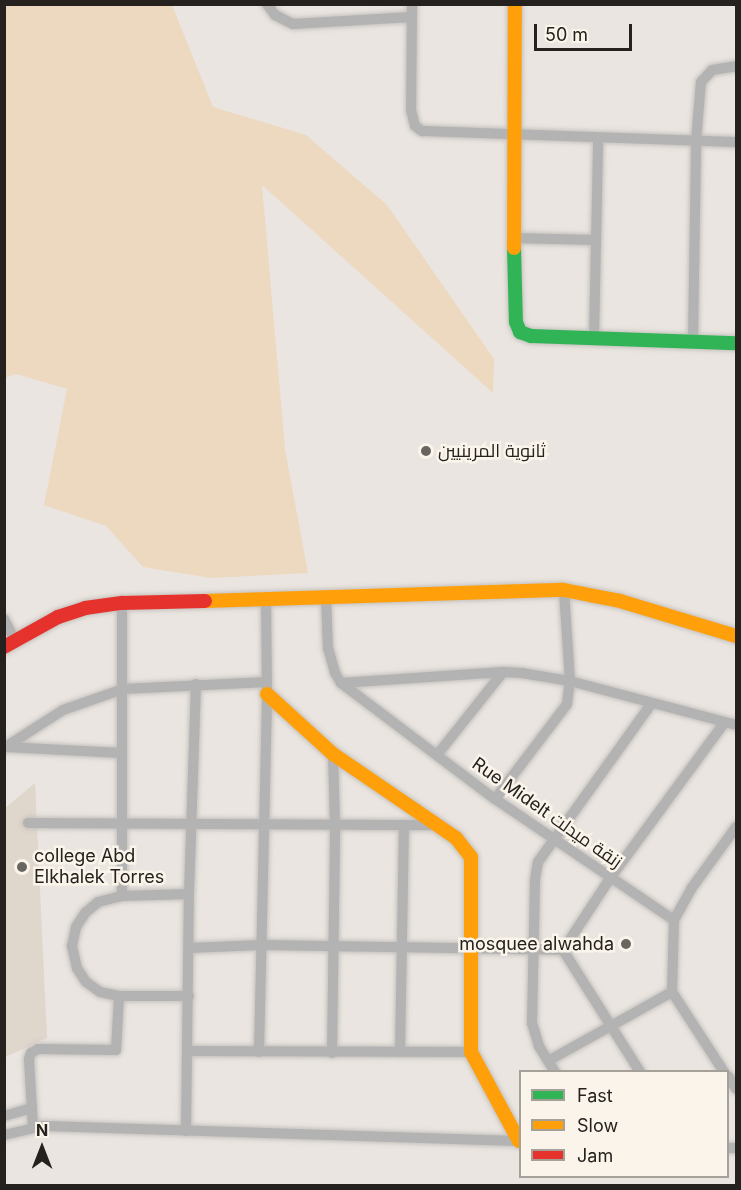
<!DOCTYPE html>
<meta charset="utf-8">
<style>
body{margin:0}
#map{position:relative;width:741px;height:1190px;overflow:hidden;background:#eae5e0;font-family:Inter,Cairo,sans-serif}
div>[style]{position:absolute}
.built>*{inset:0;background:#dfd6cc}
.green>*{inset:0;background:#ecd9c0}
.roads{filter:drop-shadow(0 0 2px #c6c2be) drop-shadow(0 0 2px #c6c2be)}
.street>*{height:10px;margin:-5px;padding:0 5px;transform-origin:5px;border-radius:5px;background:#b3b3b4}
.fast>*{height:14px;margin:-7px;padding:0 7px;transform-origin:7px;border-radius:7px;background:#30b455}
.slow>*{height:14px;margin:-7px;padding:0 7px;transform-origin:7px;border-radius:7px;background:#ff9f0a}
.jam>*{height:14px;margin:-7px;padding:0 7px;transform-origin:7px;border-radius:7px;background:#e5322d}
.dots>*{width:16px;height:16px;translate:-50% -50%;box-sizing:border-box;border:3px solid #fbf4ea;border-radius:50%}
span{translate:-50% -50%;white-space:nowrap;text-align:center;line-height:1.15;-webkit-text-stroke:5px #fbf4ea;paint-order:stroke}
.poi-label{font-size:18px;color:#24211e}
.left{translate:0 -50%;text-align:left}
.right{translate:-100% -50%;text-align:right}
.street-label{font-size:18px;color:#24211e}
.frame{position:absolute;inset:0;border:6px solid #24211e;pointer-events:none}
.legend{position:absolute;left:519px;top:1070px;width:210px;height:108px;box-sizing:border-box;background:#fbf4ea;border:2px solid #a5a098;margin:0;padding:8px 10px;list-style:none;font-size:18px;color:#24211e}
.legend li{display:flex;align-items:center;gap:12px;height:30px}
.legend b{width:30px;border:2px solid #a5a098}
.north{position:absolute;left:12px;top:1118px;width:60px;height:60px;-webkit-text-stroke:4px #fbf4ea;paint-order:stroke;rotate:0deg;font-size:16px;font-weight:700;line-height:24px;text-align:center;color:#24211e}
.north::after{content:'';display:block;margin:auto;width:21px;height:27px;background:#24211e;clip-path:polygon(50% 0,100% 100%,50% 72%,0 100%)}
.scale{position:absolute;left:534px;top:24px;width:98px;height:27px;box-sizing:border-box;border:3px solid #24211e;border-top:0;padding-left:8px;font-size:18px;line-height:21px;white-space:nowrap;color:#24211e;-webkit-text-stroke:4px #fbf4ea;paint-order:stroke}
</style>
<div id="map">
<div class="built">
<i style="clip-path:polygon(35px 783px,47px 1038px,5px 1057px,5px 808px)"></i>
</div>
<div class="green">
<i style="clip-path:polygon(4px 5px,172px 5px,213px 107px,306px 135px,387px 205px,494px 359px,493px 393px,262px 185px,285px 449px,308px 573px,211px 578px,143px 567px,106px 526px,44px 505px,67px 389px,16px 374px,5px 378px)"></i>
</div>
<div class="roads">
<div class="street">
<i style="left:267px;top:4px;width:14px;rotate:54deg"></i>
<i style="left:275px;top:15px;width:20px;rotate:27deg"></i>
<i style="left:293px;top:24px;width:119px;rotate:-3.4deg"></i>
<i style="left:412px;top:4px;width:106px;rotate:90.5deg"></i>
<i style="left:411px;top:110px;width:16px;rotate:76deg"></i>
<i style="left:415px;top:126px;width:9px;rotate:36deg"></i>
<i style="left:422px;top:131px;width:314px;rotate:2deg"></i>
<i style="left:514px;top:238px;width:82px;rotate:1.4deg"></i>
<i style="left:594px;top:338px;width:199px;rotate:-88.8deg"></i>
<i style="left:693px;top:341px;width:200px;rotate:-89.1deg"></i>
<i style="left:696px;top:141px;width:59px;rotate:-85.2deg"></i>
<i style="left:701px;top:82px;width:16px;rotate:-47deg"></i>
<i style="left:712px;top:70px;width:24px;rotate:-9deg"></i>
<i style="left:326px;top:597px;width:51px;rotate:87.8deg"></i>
<i style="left:328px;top:648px;width:26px;rotate:74deg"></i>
<i style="left:335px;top:673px;width:12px;rotate:59deg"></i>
<i style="left:341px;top:683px;width:193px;rotate:37deg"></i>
<i style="left:495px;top:799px;width:216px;rotate:34.1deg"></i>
<i style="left:4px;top:619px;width:25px;rotate:63deg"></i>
<i style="left:341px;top:683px;width:162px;rotate:-3.9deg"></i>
<i style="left:503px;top:672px;width:19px;rotate:3deg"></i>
<i style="left:522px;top:673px;width:49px;rotate:9.5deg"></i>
<i style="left:570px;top:681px;width:172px;rotate:14.8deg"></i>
<i style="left:5px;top:747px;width:117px;rotate:2.9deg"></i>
<i style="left:4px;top:748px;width:70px;rotate:-32.8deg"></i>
<i style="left:63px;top:710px;width:64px;rotate:-19.3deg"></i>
<i style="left:123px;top:689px;width:144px;rotate:-2.8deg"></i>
<i style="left:437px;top:755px;width:106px;rotate:-51.5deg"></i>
<i style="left:495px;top:799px;width:119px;rotate:-52.8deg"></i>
<i style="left:567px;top:704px;width:23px;rotate:-83deg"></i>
<i style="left:570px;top:681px;width:91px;rotate:-93.8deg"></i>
<i style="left:28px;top:823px;width:408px;rotate:0.3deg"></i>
<i style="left:122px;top:896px;width:293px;rotate:-90deg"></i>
<i style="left:189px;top:948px;width:72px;rotate:-2.4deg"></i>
<i style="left:261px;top:945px;width:302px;rotate:0.9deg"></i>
<i style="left:563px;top:950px;width:87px;rotate:-56.7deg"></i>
<i style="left:611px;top:877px;width:192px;rotate:-53.7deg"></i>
<i style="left:563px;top:950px;width:144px;rotate:57.7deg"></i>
<i style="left:189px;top:996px;width:70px;rotate:180deg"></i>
<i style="left:119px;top:996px;width:19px;rotate:-168deg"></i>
<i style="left:100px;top:992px;width:17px;rotate:-144deg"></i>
<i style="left:86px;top:982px;width:17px;rotate:-123deg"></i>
<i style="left:77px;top:968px;width:23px;rotate:-103deg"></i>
<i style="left:72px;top:946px;width:19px;rotate:-78deg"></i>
<i style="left:76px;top:927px;width:17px;rotate:-57deg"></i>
<i style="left:85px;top:913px;width:17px;rotate:-40deg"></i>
<i style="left:98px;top:902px;width:25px;rotate:-14deg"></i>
<i style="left:122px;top:896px;width:67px;rotate:-1.7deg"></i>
<i style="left:188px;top:1051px;width:283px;rotate:0.2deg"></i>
<i style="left:259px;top:1052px;width:358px;rotate:-88.7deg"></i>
<i style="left:267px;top:694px;width:95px;rotate:-90.6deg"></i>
<i style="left:400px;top:1052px;width:227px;rotate:-89deg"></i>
<i style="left:332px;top:1053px;width:228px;rotate:-89.2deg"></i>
<i style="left:335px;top:825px;width:71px;rotate:-91.6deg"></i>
<i style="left:548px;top:1061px;width:142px;rotate:-29.1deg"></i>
<i style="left:555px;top:1072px;width:31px;rotate:-122deg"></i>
<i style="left:539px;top:1046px;width:24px;rotate:-107deg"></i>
<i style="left:532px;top:1023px;width:143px;rotate:-88.8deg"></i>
<i style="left:535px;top:880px;width:18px;rotate:-81deg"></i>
<i style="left:538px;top:862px;width:194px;rotate:-54.4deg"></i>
<i style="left:724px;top:1072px;width:95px;rotate:-123deg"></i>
<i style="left:672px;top:992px;width:72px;rotate:-88.4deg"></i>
<i style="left:674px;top:920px;width:35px;rotate:-61deg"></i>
<i style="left:691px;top:889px;width:77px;rotate:-54deg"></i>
<i style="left:728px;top:1076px;width:15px;rotate:58deg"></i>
<i style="left:4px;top:1116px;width:29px;rotate:-16deg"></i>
<i style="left:33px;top:1127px;width:68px;rotate:-93.4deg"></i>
<i style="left:29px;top:1059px;width:6px;rotate:-72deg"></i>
<i style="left:31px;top:1053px;width:8px;rotate:-30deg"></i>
<i style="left:38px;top:1049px;width:78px;rotate:0.7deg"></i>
<i style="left:116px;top:1050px;width:54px;rotate:-86.8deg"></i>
<i style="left:186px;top:1131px;width:237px;rotate:-89.3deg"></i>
<i style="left:189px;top:894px;width:210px;rotate:-88.1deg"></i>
<i style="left:4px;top:1135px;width:40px;rotate:-13deg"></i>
<i style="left:43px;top:1126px;width:477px;rotate:1.8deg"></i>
<i style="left:728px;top:1148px;width:8px"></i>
</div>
<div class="fast">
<i style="left:514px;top:248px;width:74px;rotate:88.5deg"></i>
<i style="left:516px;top:322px;width:11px;rotate:68deg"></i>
<i style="left:520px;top:332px;width:12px;rotate:20deg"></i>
<i style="left:531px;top:336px;width:205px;rotate:2deg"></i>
</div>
<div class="slow">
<i style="left:514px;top:248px;width:244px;rotate:-89.8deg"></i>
<i style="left:205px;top:601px;width:359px;rotate:-1.8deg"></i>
<i style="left:564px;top:590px;width:57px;rotate:11.1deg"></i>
<i style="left:620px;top:601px;width:121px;rotate:16.8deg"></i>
<i style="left:267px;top:694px;width:89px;rotate:42.3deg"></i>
<i style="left:333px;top:754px;width:149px;rotate:34.3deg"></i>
<i style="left:456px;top:838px;width:24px;rotate:52deg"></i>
<i style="left:471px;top:857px;width:195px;rotate:90deg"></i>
<i style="left:471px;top:1052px;width:101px;rotate:61.7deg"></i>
</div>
<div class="jam">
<i style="left:4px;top:647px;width:62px;rotate:-29.1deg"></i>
<i style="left:58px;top:617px;width:28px;rotate:-18deg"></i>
<i style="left:85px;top:608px;width:37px;rotate:-8deg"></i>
<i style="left:122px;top:603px;width:83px;rotate:-1.4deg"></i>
</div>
</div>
<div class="dots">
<i style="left:426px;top:451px;background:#696662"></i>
<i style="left:22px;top:867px;background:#696662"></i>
<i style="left:626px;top:944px;background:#696662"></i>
</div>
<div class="poi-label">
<span class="left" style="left:438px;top:451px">ثانوية المرينيين</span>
<span class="left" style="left:34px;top:867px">college Abd<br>Elkhalek Torres</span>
<span class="right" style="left:614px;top:944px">mosquee alwahda</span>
</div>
<div class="street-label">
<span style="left:547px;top:813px;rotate:35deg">Rue Midelt زنقة ميدلت</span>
</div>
<div class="frame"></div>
<ul class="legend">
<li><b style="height:8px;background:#30b455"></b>Fast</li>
<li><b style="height:8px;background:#ff9f0a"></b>Slow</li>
<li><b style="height:8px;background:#e5322d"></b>Jam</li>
</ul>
<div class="north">N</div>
<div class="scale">50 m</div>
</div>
